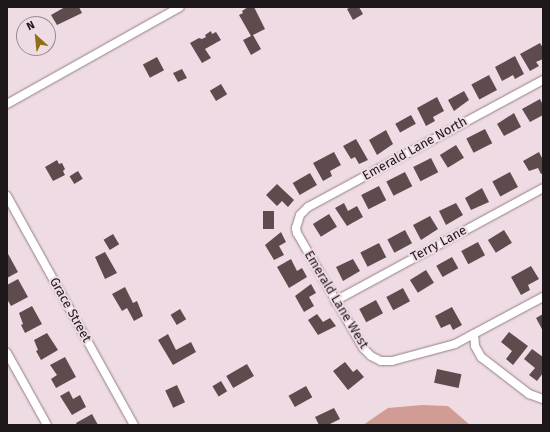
<!DOCTYPE html>
<style>
body{margin:0}
#map{position:relative;width:550px;height:432px;overflow:hidden;background:#efdbe4;font-family:"Fira Sans",sans-serif}
div>[style]{position:absolute}
.forest>*{inset:0;background:#d19c94}
.building>*{inset:0;background:#5e4b4e;transform-origin:0 0}
.roads{filter:drop-shadow(0 0 1px #917f87) drop-shadow(0 0 1px #917f87)}
.minor>*{height:8px;margin:-4px;padding:0 4px;transform-origin:4px;border-radius:4px;background:#fff}
span{translate:-50% -50%;white-space:nowrap;text-align:center;line-height:1.15;-webkit-text-stroke:4px #efdbe4;paint-order:stroke}
.street-label{font-size:13px;color:#1e171a}
.frame{position:absolute;inset:0;border:8px solid #1e171a;pointer-events:none}
.north{position:absolute;left:16px;top:16px;width:40px;height:40px;box-sizing:border-box;background:#efdbe4;border:1px solid #9b8d93;border-radius:50%;rotate:333deg;font-size:11px;font-weight:700;line-height:16px;text-align:center;color:#1e171a}
.north::after{content:'';display:block;margin:auto;width:14px;height:18px;background:#8f7015;clip-path:polygon(50% 0,100% 100%,50% 72%,0 100%)}
</style>
<div id="map">
<div class="forest">
<i style="clip-path:polygon(422px 405px,448px 406px,470px 425px,363px 425px,388px 408px)"></i>
</div>
<div class="building">
<i style="clip-path:polygon(65px 7px,79px 7px,82px 13px,57px 25px,51px 15px)"></i>
<i style="clip-path:polygon(248px 7px,254px 7px,265px 29px,253px 35px,261px 49px,251px 55px,243px 40px,251px 36px,239px 15px,243px 13px,242px 11px)"></i>
<i style="clip-path:polygon(351px 7px,359px 7px,363px 14px,353px 20px,347px 9px)"></i>
<i style="clip-path:polygon(211px 31px,212px 34px,216px 32px,221px 40px,205px 49px,211px 58px,202px 63px,190px 43px,199px 38px,202px 39px,206px 37px,205px 35px)"></i>
<i style="clip-path:polygon(540px 43px,543px 48px,543px 59px,536px 62px,539px 66px,530px 71px,520px 54px)"></i>
<i style="clip-path:polygon(515px 56px,524px 74px,515px 79px,513px 75px,502px 81px,495px 67px)"></i>
<i style="left:157px;top:57px;width:15px;height:16px;rotate:62deg"></i>
<i style="clip-path:polygon(182px 69px,187px 78px,178px 82px,173px 73px)"></i>
<i style="left:489px;top:75px;width:17px;height:20px;rotate:62deg"></i>
<i style="left:221px;top:84px;width:12px;height:13px;rotate:59deg"></i>
<i style="clip-path:polygon(464px 91px,469px 100px,454px 111px,448px 100px)"></i>
<i style="clip-path:polygon(437px 97px,444px 111px,433px 117px,435px 121px,426px 126px,417px 108px)"></i>
<i style="clip-path:polygon(540px 99px,543px 105px,543px 115px,530px 122px,522px 109px)"></i>
<i style="clip-path:polygon(514px 113px,521px 127px,504px 136px,497px 124px)"></i>
<i style="left:411px;top:115px;width:10px;height:18px;rotate:61deg"></i>
<i style="left:485px;top:129px;width:16px;height:21px;rotate:63deg"></i>
<i style="clip-path:polygon(386px 130px,393px 144px,377px 155px,369px 140px)"></i>
<i style="clip-path:polygon(356px 139px,368px 160px,359px 164px,355px 157px,351px 159px,343px 146px)"></i>
<i style="left:456px;top:145px;width:15px;height:19px;rotate:58deg"></i>
<i style="clip-path:polygon(334px 152px,341px 165px,330px 171px,332px 176px,323px 181px,313px 163px)"></i>
<i style="clip-path:polygon(539px 152px,543px 160px,543px 173px,541px 174px,538px 168px,529px 171px,523px 161px)"></i>
<i style="left:431px;top:158px;width:16px;height:20px;rotate:63deg"></i>
<i style="clip-path:polygon(57px 160px,59px 164px,62px 163px,65px 169px,63px 171px,65px 175px,53px 181px,45px 167px)"></i>
<i style="left:78px;top:171px;width:9px;height:10px;rotate:58deg"></i>
<i style="left:405px;top:172px;width:16px;height:21px;rotate:63deg"></i>
<i style="left:510px;top:172px;width:17px;height:20px;rotate:62deg"></i>
<i style="left:310px;top:173px;width:14px;height:20px;rotate:60deg"></i>
<i style="clip-path:polygon(277px 184px,294px 200px,288px 207px,282px 201px,277px 206px,266px 195px)"></i>
<i style="left:379px;top:186px;width:16px;height:20px;rotate:63deg"></i>
<i style="clip-path:polygon(482px 188px,489px 202px,471px 210px,465px 198px)"></i>
<i style="clip-path:polygon(344px 203px,348px 211px,357px 206px,363px 217px,347px 226px,335px 208px)"></i>
<i style="clip-path:polygon(456px 203px,463px 215px,446px 225px,439px 211px)"></i>
<i style="left:263px;top:211px;width:11px;height:18px"></i>
<i style="left:329px;top:214px;width:15px;height:19px;rotate:58deg"></i>
<i style="clip-path:polygon(430px 216px,438px 229px,421px 240px,413px 225px)"></i>
<i style="left:405px;top:230px;width:15px;height:20px;rotate:62deg"></i>
<i style="left:504px;top:230px;width:15px;height:19px;rotate:58deg"></i>
<i style="clip-path:polygon(281px 232px,286px 242px,279px 246px,284px 255px,274px 260px,265px 245px)"></i>
<i style="left:113px;top:234px;width:12px;height:11px;rotate:59deg"></i>
<i style="left:478px;top:242px;width:15px;height:19px;rotate:62deg"></i>
<i style="left:379px;top:243px;width:16px;height:21px;rotate:63deg"></i>
<i style="clip-path:polygon(7px 252px,18px 272px,7px 278px)"></i>
<i style="clip-path:polygon(105px 252px,117px 273px,105px 279px,95px 257px)"></i>
<i style="left:452px;top:257px;width:13px;height:18px;rotate:61deg"></i>
<i style="clip-path:polygon(291px 259px,297px 271px,302px 268px,307px 277px,289px 288px,277px 267px)"></i>
<i style="clip-path:polygon(353px 259px,360px 271px,343px 281px,336px 267px)"></i>
<i style="clip-path:polygon(531px 266px,539px 279px,528px 285px,530px 290px,521px 295px,511px 277px)"></i>
<i style="left:426px;top:270px;width:15px;height:19px;rotate:58deg"></i>
<i style="clip-path:polygon(18px 279px,28px 297px,11px 306px,7px 299px,7px 285px)"></i>
<i style="clip-path:polygon(311px 284px,316px 293px,309px 297px,314px 306px,304px 312px,295px 296px)"></i>
<i style="clip-path:polygon(125px 287px,133px 303px,137px 301px,143px 316px,134px 321px,127px 308px,122px 311px,112px 294px)"></i>
<i style="left:403px;top:288px;width:15px;height:19px;rotate:62deg"></i>
<i style="left:376px;top:300px;width:15px;height:19px;rotate:62deg"></i>
<i style="clip-path:polygon(32px 306px,42px 324px,25px 333px,21px 325px,23px 324px,19px 313px)"></i>
<i style="clip-path:polygon(452px 307px,462px 325px,453px 330px,450px 324px,441px 328px,435px 316px)"></i>
<i style="left:180px;top:309px;width:12px;height:11px;rotate:59deg"></i>
<i style="clip-path:polygon(317px 314px,323px 322px,330px 318px,336px 326px,318px 335px,308px 320px)"></i>
<i style="clip-path:polygon(543px 314px,543px 331px,536px 318px)"></i>
<i style="clip-path:polygon(509px 332px,528px 346px,513px 365px,506px 359px,512px 351px,501px 342px)"></i>
<i style="clip-path:polygon(47px 333px,58px 350px,41px 360px,36px 351px,38px 350px,34px 340px)"></i>
<i style="clip-path:polygon(168px 334px,176px 350px,191px 342px,196px 352px,173px 365px,158px 340px)"></i>
<i style="clip-path:polygon(532px 349px,543px 357px,543px 373px,537px 381px,529px 375px,535px 368px,524px 359px)"></i>
<i style="clip-path:polygon(65px 357px,76px 377px,56px 388px,51px 379px,57px 375px,50px 365px)"></i>
<i style="clip-path:polygon(345px 362px,353px 372px,357px 369px,364px 377px,348px 390px,333px 371px)"></i>
<i style="left:247px;top:364px;width:14px;height:24px;rotate:60deg"></i>
<i style="left:437px;top:369px;width:25px;height:14px;rotate:12deg"></i>
<i style="left:221px;top:381px;width:12px;height:10px;rotate:59deg"></i>
<i style="left:177px;top:385px;width:19px;height:13px;rotate:65deg"></i>
<i style="left:306px;top:386px;width:13px;height:20px;rotate:61deg"></i>
<i style="clip-path:polygon(69px 391px,73px 399px,80px 395px,86px 407px,72px 415px,60px 396px)"></i>
<i style="clip-path:polygon(334px 408px,340px 419px,328px 425px,319px 425px,315px 417px)"></i>
<i style="clip-path:polygon(92px 414px,98px 425px,77px 425px,76px 423px)"></i>
</div>
<div class="roads">
<div class="minor">
<i style="left:543px;top:80px;width:267px;rotate:151.6deg"></i>
<i style="left:308px;top:207px;width:11px;rotate:135deg"></i>
<i style="left:300px;top:215px;width:14px;rotate:107deg"></i>
<i style="left:296px;top:228px;width:5px;rotate:79deg"></i>
<i style="left:297px;top:233px;width:133px;rotate:60.1deg"></i>
<i style="left:363px;top:348px;width:11px;rotate:45deg"></i>
<i style="left:371px;top:356px;width:11px;rotate:27deg"></i>
<i style="left:381px;top:361px;width:11px"></i>
<i style="left:392px;top:361px;width:65px;rotate:-15.1deg"></i>
<i style="left:455px;top:344px;width:100px;rotate:-28.1deg"></i>
<i style="left:7px;top:104px;width:198px;rotate:-29.3deg"></i>
<i style="left:7px;top:196px;width:262px;rotate:61deg"></i>
<i style="left:335px;top:301px;width:237px;rotate:-28.5deg"></i>
<i style="left:474px;top:334px;width:12px;rotate:85deg"></i>
<i style="left:475px;top:346px;width:13px;rotate:61deg"></i>
<i style="left:481px;top:357px;width:61px;rotate:37.6deg"></i>
<i style="left:529px;top:394px;width:15px;rotate:20deg"></i>
<i style="left:7px;top:353px;width:82px;rotate:60.9deg"></i>
</div>
</div>
<div class="street-label">
<span style="left:415px;top:149px;rotate:-29deg">Emerald Lane North</span>
<span style="left:439px;top:244px;rotate:-28deg">Terry Lane</span>
<span style="left:336px;top:300px;rotate:59deg">Emerald Lane West</span>
<span style="left:70px;top:310px;rotate:61deg">Grace Street</span>
</div>
<div class="frame"></div>
<div class="north">N</div>
</div>
